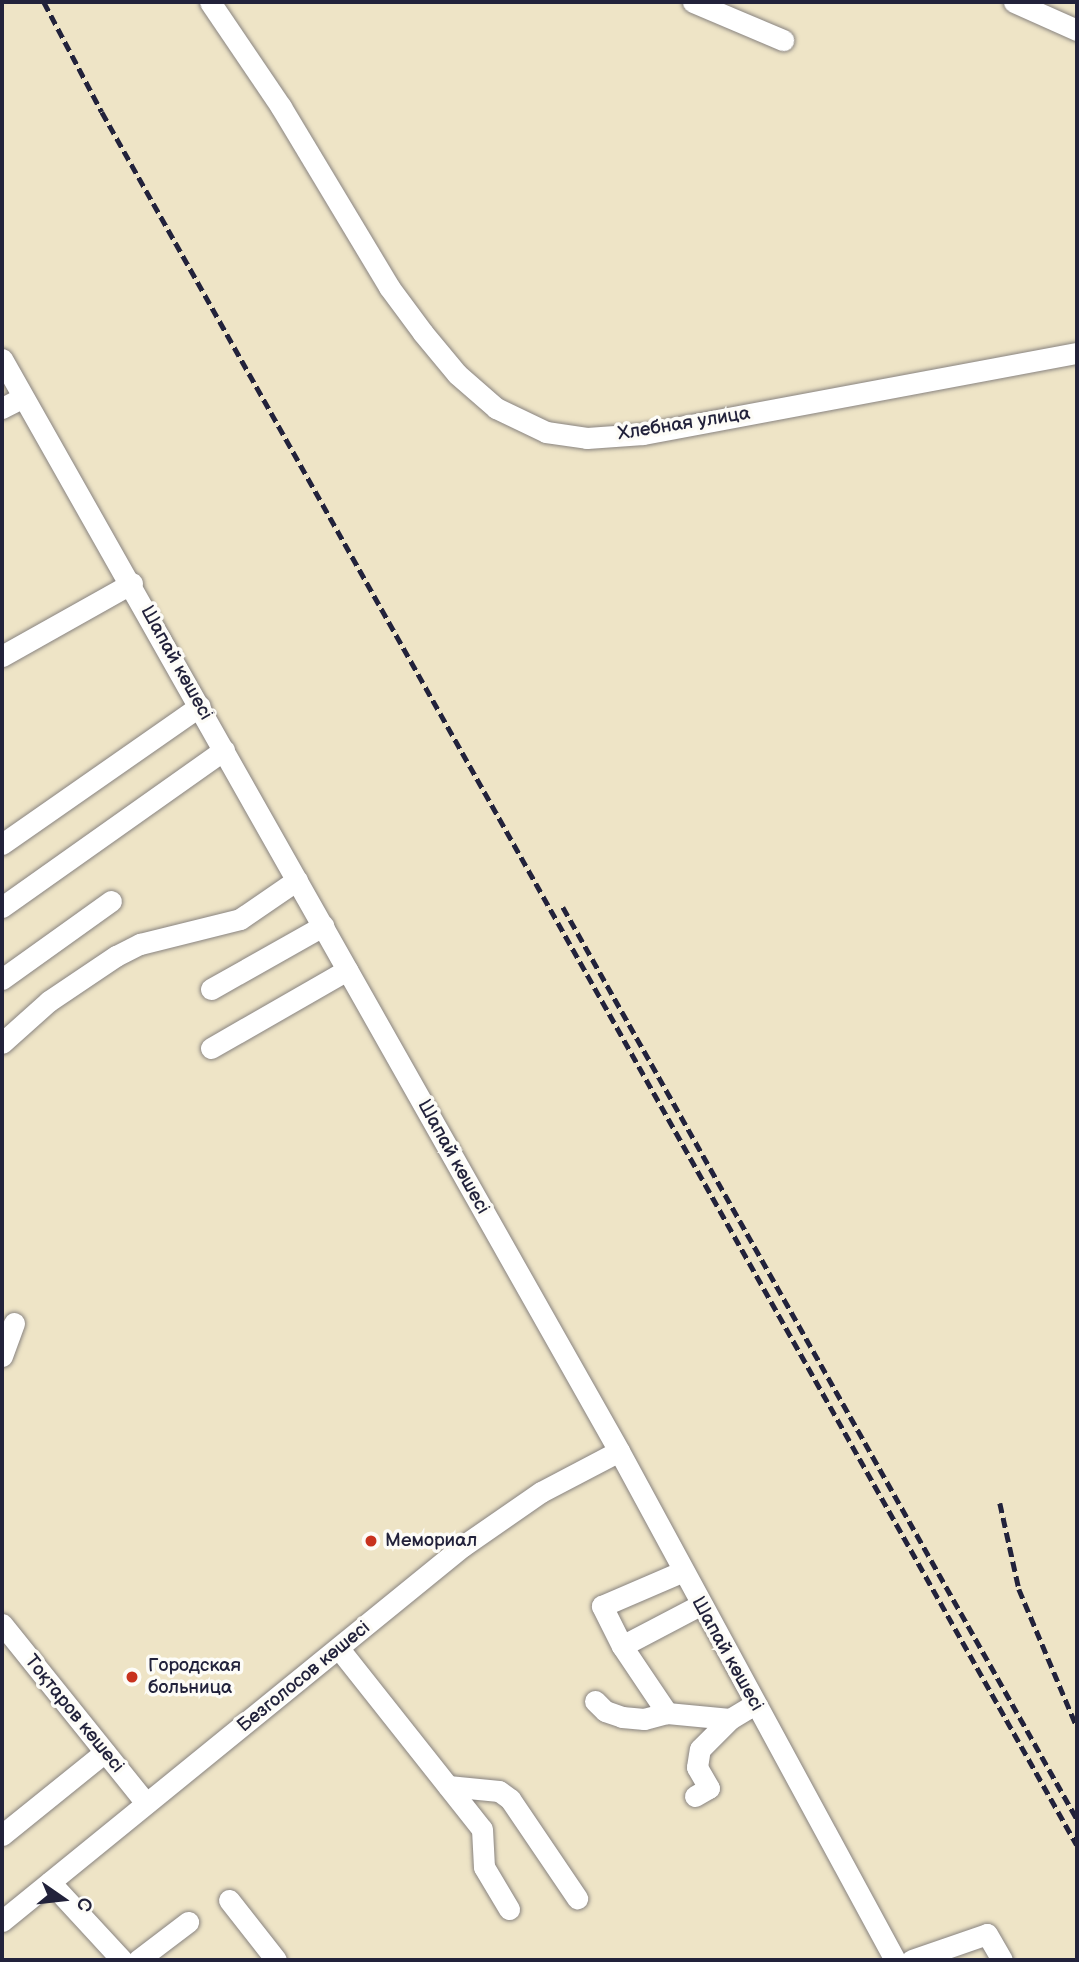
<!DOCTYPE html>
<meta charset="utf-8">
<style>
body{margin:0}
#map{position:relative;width:1079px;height:1962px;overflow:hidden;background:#eee4c6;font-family:"Balsamiq Sans",sans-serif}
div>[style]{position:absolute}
.roads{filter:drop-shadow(0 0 2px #888380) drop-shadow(0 0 2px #888380)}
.minor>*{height:21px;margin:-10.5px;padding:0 10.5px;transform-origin:10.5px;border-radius:10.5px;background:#fff}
.rail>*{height:4.5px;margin-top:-2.25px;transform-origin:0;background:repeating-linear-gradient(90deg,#22223b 0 10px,transparent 0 15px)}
.dots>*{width:19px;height:19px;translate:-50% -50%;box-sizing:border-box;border:4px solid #fdfcf7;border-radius:50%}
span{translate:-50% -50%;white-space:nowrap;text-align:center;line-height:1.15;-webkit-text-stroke:7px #fdfcf7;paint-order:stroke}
.street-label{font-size:19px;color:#22223b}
.poi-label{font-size:19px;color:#22223b}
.left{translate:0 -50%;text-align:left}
.frame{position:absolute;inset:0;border:4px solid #22223b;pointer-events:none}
.north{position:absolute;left:28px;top:1864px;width:70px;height:70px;-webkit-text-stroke:5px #fdfcf7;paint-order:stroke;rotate:104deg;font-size:19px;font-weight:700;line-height:28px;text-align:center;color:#22223b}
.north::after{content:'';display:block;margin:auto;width:24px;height:32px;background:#22223b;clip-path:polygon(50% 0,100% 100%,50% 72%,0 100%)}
</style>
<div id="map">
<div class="roads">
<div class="minor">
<i style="left:210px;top:2px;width:127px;rotate:55.9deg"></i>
<i style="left:281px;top:107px;width:210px;rotate:59deg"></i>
<i style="left:389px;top:287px;width:57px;rotate:53.5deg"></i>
<i style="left:423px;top:333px;width:53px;rotate:50.3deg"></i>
<i style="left:457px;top:374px;width:52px;rotate:41.1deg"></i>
<i style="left:496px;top:408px;width:55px;rotate:25.6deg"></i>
<i style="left:546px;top:432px;width:41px;rotate:8.3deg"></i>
<i style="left:587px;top:438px;width:56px;rotate:-4.1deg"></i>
<i style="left:643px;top:434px;width:441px;rotate:-10.6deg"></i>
<i style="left:693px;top:2px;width:98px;rotate:22.9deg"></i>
<i style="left:1014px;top:2px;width:69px;rotate:24deg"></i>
<i style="left:2px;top:359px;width:1254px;rotate:60.53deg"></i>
<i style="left:619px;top:1451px;width:579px;rotate:61.53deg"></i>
<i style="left:2px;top:408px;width:22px;rotate:-27deg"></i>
<i style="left:2px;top:656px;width:149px;rotate:-29.3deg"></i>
<i style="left:2px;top:844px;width:241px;rotate:-34.9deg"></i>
<i style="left:2px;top:907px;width:272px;rotate:-35.3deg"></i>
<i style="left:2px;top:979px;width:134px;rotate:-35.6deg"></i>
<i style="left:211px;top:989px;width:129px;rotate:-29.4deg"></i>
<i style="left:2px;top:1043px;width:63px;rotate:-41.8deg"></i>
<i style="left:49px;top:1001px;width:81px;rotate:-33.9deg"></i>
<i style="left:116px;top:956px;width:27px;rotate:-27deg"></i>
<i style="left:140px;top:944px;width:103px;rotate:-14deg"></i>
<i style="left:240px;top:919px;width:69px;rotate:-34.4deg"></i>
<i style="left:211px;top:1048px;width:157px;rotate:-29.8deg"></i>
<i style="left:2px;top:1356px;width:35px;rotate:-70deg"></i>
<i style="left:700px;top:1605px;width:88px;rotate:152.3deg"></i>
<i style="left:622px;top:1646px;width:81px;rotate:56.1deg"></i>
<i style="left:667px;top:1713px;width:63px;rotate:5.4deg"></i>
<i style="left:730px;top:1719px;width:29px;rotate:-31deg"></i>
<i style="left:2px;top:1624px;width:230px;rotate:51.2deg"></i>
<i style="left:622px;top:1646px;width:45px;rotate:-116.6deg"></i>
<i style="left:602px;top:1606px;width:86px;rotate:-23.3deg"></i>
<i style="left:340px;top:1650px;width:228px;rotate:51.6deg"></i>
<i style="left:482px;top:1829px;width:38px;rotate:87deg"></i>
<i style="left:484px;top:1867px;width:49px;rotate:59.2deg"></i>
<i style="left:595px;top:1701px;width:14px;rotate:45deg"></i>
<i style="left:605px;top:1711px;width:18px;rotate:19deg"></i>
<i style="left:622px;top:1717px;width:22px;rotate:5deg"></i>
<i style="left:644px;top:1719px;width:24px;rotate:-15deg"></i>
<i style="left:448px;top:1786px;width:51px;rotate:5.6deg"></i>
<i style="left:499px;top:1791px;width:14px;rotate:36deg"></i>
<i style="left:510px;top:1799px;width:120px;rotate:55.9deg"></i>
<i style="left:695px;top:1796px;width:16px;rotate:-30deg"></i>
<i style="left:709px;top:1788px;width:24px;rotate:-120deg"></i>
<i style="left:697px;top:1767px;width:18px;rotate:-81deg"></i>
<i style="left:700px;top:1749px;width:42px;rotate:-45deg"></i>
<i style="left:2px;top:1835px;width:132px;rotate:-38.9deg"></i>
<i style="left:50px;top:1882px;width:106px;rotate:47.3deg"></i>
<i style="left:229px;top:1900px;width:76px;rotate:51.9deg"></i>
<i style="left:2px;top:1921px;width:594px;rotate:-39.13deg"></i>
<i style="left:463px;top:1546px;width:95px;rotate:-34.7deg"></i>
<i style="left:541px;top:1492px;width:88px;rotate:-27.7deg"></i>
<i style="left:138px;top:1960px;width:63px;rotate:-37.2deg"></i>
<i style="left:912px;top:1960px;width:79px;rotate:-19.1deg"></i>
<i style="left:987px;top:1934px;width:30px;rotate:60deg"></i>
</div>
</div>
<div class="rail">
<i style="left:44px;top:2px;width:124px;rotate:62.2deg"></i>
<i style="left:102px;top:112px;width:1988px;rotate:60.64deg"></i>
<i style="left:563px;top:907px;width:1047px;rotate:60.59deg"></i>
<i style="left:1000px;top:1503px;width:88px;rotate:77.5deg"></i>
<i style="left:1019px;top:1589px;width:150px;rotate:67.2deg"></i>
</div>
<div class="dots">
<i style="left:371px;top:1541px;background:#c8321e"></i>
<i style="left:132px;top:1677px;background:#c8321e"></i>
</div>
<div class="street-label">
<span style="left:684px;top:424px;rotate:-9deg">Хлебная улица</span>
<span style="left:176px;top:663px;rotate:61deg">Шапай көшесі</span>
<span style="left:453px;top:1157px;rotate:61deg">Шапай көшесі</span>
<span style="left:727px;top:1654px;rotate:61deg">Шапай көшесі</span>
<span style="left:304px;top:1677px;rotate:-39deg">Безголосов көшесі</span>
<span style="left:74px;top:1714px;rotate:51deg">Тоқтаров көшесі</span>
</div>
<div class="poi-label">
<span class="left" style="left:385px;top:1541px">Мемориал</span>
<span class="left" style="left:148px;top:1677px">Городская<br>больница</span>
</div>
<div class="frame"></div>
<div class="north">С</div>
</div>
